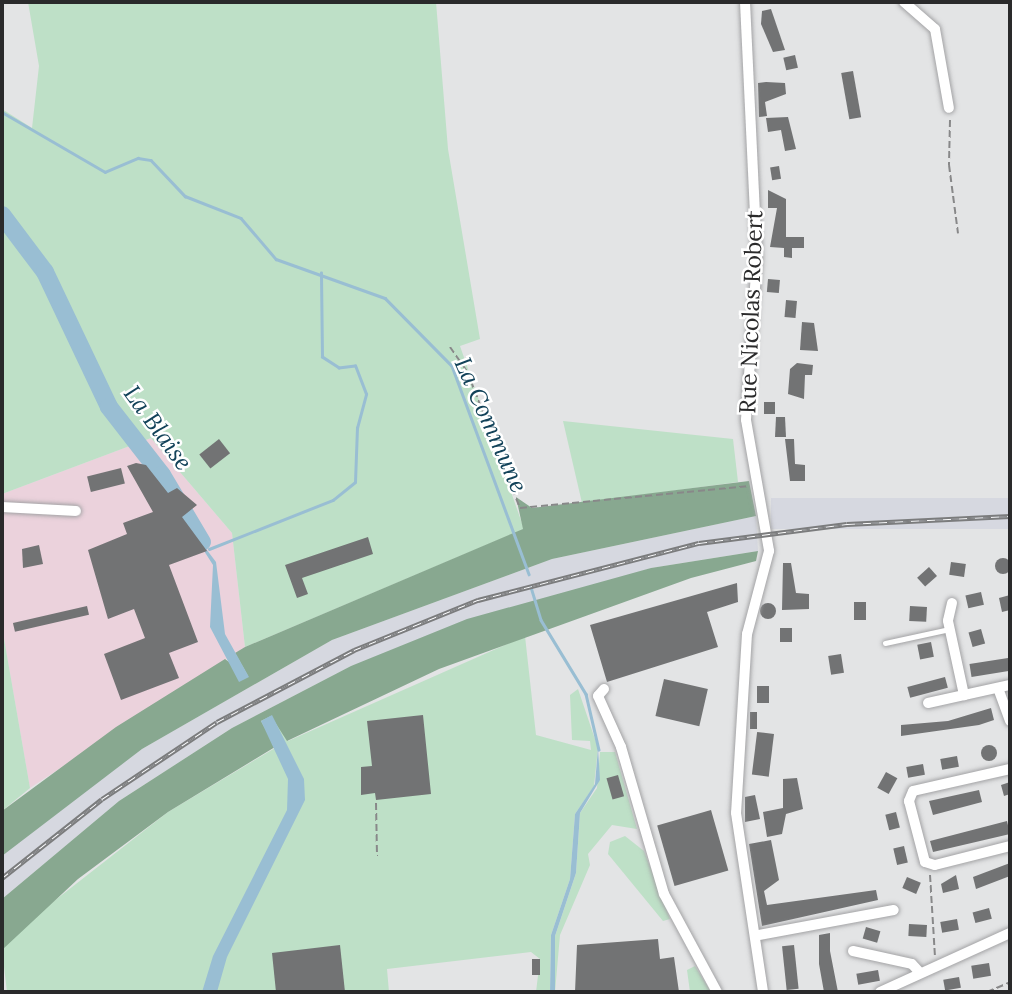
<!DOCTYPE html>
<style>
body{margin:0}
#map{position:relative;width:1012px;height:994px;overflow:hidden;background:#e3e4e5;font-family:Lora,serif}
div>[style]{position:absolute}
.industrial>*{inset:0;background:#ebd2dc}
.built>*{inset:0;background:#d6d8e0;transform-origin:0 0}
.green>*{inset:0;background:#bee0c7}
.forest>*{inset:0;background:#88a890}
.water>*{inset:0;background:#99bed3}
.stream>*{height:2.5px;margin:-1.25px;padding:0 1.25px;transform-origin:1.25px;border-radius:1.25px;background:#99bed3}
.river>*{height:18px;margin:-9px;padding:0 9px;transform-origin:9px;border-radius:9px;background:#99bed3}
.building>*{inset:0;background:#727374;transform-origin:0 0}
.round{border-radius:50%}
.path>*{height:2px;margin-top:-1px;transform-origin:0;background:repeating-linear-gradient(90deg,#888889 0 7px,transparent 0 10.5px)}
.roads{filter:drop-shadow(0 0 2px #a3a3a5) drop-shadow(0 0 2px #a3a3a5)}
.lane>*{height:5px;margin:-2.5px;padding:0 2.5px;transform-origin:2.5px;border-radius:2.5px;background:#fff}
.street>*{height:10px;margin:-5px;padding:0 5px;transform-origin:5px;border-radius:5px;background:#fff}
.rail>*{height:5px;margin-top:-2.5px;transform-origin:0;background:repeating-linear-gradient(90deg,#fff 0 8px,#7b7c7d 0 16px);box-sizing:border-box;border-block:2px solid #7b7c7d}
span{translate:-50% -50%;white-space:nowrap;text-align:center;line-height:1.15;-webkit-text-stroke:5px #fff;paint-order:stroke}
.street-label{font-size:23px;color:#2a2a2b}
.water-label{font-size:24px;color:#124259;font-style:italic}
.frame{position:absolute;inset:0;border:4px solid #2a2a2b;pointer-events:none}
</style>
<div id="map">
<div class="industrial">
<i style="clip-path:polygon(151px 438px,232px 533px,245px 647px,30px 788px,2px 627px,2px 494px)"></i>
</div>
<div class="built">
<i style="left:1010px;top:498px;width:31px;height:239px;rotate:90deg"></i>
<i style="clip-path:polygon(756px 516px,758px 551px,651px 568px,351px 666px,232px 728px,119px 801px,2px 899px,2px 856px,52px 813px,142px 749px,332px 640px,552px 559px)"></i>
</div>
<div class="green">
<i style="clip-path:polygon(28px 2px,436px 2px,448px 149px,480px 339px,460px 346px,524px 529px,245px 647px,232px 533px,151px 438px,2px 494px,2px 109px,32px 128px,39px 66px)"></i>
<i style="clip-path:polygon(563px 421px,733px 439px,738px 482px,582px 503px)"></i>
<i style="clip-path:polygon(2px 627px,30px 788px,2px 811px)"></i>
<i style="clip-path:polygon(525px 636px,536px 735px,591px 750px,590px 741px,572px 740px,570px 695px,578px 689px,598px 748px,594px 786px,575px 814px,570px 879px,551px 935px,550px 992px,536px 992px,540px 959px,531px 952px,387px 969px,389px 992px,7px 992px,2px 950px,26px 923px,168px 812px,275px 748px,261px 721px,272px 715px,288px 741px)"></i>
<i style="clip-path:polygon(600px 752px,615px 752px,637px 829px,612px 825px,588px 854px,590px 865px,560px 935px,555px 992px,555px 936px,576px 873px,580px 813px,597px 788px)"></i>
<i style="clip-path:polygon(625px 836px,644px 851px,670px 919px,663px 921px,608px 854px,610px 842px)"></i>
<i style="clip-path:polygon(695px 966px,711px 992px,690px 992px,687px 970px)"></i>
</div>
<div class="forest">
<i style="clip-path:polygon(749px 481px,756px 516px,552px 559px,332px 640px,142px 749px,2px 856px,2px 811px,116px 727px,225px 659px,248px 676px,235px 653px,245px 647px,523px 529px,516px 497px,532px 508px)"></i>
<i style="clip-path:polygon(758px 551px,756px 561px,691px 578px,439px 669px,287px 741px,271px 716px,261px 721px,275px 747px,168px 812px,78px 879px,2px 950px,2px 899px,119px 801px,232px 728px,351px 666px,467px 619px,651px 568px)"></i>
</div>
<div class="water">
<i style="clip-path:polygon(185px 521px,216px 562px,225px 634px,249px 677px,239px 682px,210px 627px,213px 565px)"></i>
<i style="clip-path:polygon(272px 715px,304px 779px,305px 800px,227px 957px,217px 992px,202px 992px,213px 956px,287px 810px,288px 779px,261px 721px)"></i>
<i style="clip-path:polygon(598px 748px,600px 780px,580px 813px,576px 873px,555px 936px,555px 992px,550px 992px,551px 935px,570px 879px,575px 814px,595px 784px)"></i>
</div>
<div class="stream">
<i style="left:2px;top:112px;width:119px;rotate:30.2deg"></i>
<i style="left:105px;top:172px;width:36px;rotate:-23deg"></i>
<i style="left:138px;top:158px;width:13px;rotate:9deg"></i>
<i style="left:151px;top:160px;width:50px;rotate:46.6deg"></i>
<i style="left:185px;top:196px;width:60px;rotate:21.4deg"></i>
<i style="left:241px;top:218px;width:54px;rotate:49.5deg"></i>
<i style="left:276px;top:259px;width:116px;rotate:19.7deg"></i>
<i style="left:385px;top:298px;width:95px;rotate:45.4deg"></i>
<i style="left:452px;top:366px;width:222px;rotate:69.7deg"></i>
<i style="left:209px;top:549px;width:133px;rotate:-21.6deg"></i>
<i style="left:333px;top:500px;width:28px;rotate:-39deg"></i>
<i style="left:355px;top:482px;width:54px;rotate:-87.9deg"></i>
<i style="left:357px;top:428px;width:35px;rotate:-75deg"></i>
<i style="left:366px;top:394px;width:30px;rotate:-111deg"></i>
<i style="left:355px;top:366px;width:16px;rotate:173deg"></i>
<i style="left:339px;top:368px;width:20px;rotate:-147deg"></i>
<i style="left:322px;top:357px;width:84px;rotate:-90.7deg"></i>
<i style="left:531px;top:587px;width:34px;rotate:73deg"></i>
<i style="left:541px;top:620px;width:87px;rotate:58.7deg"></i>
<i style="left:586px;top:694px;width:57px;rotate:76.9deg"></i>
</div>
<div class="river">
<i style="left:2px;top:215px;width:71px;rotate:53deg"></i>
<i style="left:45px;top:272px;width:149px;rotate:64.6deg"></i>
<i style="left:109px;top:407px;width:86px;rotate:52.1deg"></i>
<i style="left:162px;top:475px;width:78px;rotate:59.2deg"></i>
</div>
<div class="building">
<i style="clip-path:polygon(771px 9px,785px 50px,773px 52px,761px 24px,762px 11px)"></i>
<i style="left:795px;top:55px;width:13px;height:12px;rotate:77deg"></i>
<i style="left:853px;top:71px;width:47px;height:12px;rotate:80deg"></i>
<i style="clip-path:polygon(766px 82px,785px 83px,786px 94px,765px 102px,767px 116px,759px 117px,758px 83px)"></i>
<i style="clip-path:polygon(788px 117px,796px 149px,785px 151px,781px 130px,768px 132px,766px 118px)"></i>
<i style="left:779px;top:166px;width:13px;height:9px;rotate:81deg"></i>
<i style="clip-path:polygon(768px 190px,786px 199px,786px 237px,804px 237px,804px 248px,792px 248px,792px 258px,784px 257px,784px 248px,770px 247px,777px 208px,768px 208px)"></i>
<i style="left:768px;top:279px;width:12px;height:13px;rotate:5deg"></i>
<i style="left:786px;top:300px;width:11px;height:17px;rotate:5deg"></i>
<i style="clip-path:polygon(802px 322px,814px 323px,818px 351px,800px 350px)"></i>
<i style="clip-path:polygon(797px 363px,813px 365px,812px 375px,805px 375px,804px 399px,788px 394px,790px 369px)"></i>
<i style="left:764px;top:402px;width:11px;height:12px"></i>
<i style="clip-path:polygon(776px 417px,785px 417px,786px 437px,775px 437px)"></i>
<i style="left:219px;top:439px;width:18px;height:25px;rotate:52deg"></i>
<i style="clip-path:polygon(785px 439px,794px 439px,795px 464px,805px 465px,805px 481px,790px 481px)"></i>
<i style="clip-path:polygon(136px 463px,146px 465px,168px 493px,177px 488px,197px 505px,182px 517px,207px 551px,169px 565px,198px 642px,169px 653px,179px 678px,121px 700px,104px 654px,145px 638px,134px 609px,108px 619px,88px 550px,127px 534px,123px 523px,153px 512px,127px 466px)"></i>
<i style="left:121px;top:468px;width:16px;height:35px;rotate:76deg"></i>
<i style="clip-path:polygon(368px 537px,373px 554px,302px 578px,308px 594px,297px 598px,285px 565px)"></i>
<i style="clip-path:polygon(39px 545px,43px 564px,23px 568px,22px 549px)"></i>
<i class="round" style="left:995px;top:558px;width:16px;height:16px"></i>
<i style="left:951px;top:562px;width:15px;height:13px;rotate:8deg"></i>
<i style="clip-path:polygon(783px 563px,791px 563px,796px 593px,809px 594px,809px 609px,782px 610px)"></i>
<i style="left:929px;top:567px;width:12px;height:16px;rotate:48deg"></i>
<i style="clip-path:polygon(737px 583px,738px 602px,707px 612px,718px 647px,607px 682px,590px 625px)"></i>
<i style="left:981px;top:592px;width:13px;height:16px;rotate:77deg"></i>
<i style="clip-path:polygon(1010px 595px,1010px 610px,1002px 612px,999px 598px)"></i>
<i style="left:854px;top:602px;width:12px;height:18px"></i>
<i class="round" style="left:760px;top:603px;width:16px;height:16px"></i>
<i style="left:87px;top:606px;width:9px;height:76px;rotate:77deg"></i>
<i style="left:910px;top:606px;width:17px;height:15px;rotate:3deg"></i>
<i style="left:780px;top:628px;width:12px;height:14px"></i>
<i style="left:981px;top:629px;width:15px;height:13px;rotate:74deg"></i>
<i style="left:931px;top:642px;width:15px;height:14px;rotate:79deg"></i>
<i style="left:841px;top:654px;width:19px;height:13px;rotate:81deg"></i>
<i style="left:1008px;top:658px;width:13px;height:39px;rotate:81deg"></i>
<i style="left:945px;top:677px;width:11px;height:39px;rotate:75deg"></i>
<i style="left:664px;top:679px;width:45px;height:38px;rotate:13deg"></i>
<i style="left:757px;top:686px;width:12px;height:17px"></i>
<i style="clip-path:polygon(991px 708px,994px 720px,979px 725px,901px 736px,901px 725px,948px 721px)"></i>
<i style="left:750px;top:712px;width:7px;height:17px"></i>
<i style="clip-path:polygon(423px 715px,431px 794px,376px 800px,375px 793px,361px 795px,361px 767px,372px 766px,367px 721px)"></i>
<i style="left:774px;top:734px;width:43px;height:17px;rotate:97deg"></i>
<i class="round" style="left:981px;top:745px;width:16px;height:16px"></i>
<i style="left:957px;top:756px;width:11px;height:17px;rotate:80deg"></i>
<i style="left:923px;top:764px;width:11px;height:17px;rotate:80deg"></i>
<i style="left:886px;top:772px;width:13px;height:18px;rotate:29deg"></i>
<i style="left:618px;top:775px;width:22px;height:12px;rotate:74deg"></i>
<i style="clip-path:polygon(797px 778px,803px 809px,786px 814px,782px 834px,767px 837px,763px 812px,783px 808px,783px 779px)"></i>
<i style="clip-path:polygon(1010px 782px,1010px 794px,1004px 796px,1001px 785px)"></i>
<i style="clip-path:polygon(979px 790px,982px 802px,933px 815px,929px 801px)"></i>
<i style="clip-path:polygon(755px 795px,760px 819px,745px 822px,745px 797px)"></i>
<i style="left:711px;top:810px;width:63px;height:56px;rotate:74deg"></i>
<i style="left:896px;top:812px;width:16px;height:11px;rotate:76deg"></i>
<i style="clip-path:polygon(1007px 821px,1010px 834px,933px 852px,930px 841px)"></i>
<i style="clip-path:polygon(771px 840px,779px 880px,764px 891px,767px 905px,876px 890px,878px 900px,762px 926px,749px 844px)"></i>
<i style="left:904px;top:846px;width:17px;height:11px;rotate:77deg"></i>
<i style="clip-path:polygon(1010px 863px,1010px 876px,976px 889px,973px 877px)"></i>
<i style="clip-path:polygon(956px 875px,959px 889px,943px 893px,941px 884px)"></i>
<i style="left:907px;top:877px;width:15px;height:12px;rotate:23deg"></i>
<i style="left:989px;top:908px;width:11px;height:17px;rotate:75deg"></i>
<i style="left:957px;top:919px;width:11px;height:17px;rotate:80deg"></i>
<i style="left:909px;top:924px;width:18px;height:12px;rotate:3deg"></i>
<i style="left:866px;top:927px;width:15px;height:12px;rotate:16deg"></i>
<i style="clip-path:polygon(830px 933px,830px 951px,838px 992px,824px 992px,819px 964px,819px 935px)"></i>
<i style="clip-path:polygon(658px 939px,660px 959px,674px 957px,679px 992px,575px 992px,577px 945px)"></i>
<i style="clip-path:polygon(340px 945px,345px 992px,276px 992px,272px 953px)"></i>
<i style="left:794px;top:945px;width:44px;height:12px;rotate:84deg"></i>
<i style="left:532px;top:959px;width:8px;height:16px"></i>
<i style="left:989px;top:963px;width:13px;height:18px;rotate:81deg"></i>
<i style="left:878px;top:970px;width:11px;height:22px;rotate:80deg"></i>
<i style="left:959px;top:977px;width:11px;height:16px;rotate:80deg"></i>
</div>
<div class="path">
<i style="left:950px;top:120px;width:45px;rotate:91.3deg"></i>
<i style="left:949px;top:165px;width:69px;rotate:82.5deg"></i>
<i style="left:450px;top:347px;width:29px;rotate:55deg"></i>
<i style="left:467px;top:371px;width:147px;rotate:68.9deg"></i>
<i style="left:520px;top:508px;width:228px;rotate:-5.5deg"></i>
<i style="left:376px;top:803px;width:53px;rotate:88.9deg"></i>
<i style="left:930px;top:875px;width:82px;rotate:86.5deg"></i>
<i style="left:987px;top:992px;width:25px;rotate:-23deg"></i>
</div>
<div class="roads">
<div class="lane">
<i style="left:885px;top:643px;width:66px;rotate:-12.2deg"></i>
</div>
<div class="street">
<i style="left:745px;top:2px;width:256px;rotate:87.3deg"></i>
<i style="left:757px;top:258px;width:162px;rotate:93.9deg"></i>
<i style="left:746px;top:420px;width:133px;rotate:80deg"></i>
<i style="left:769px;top:551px;width:86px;rotate:104.8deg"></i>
<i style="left:747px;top:634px;width:179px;rotate:93.5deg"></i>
<i style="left:736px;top:813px;width:181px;rotate:81.4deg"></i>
<i style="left:904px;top:2px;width:41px;rotate:41.1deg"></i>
<i style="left:935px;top:29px;width:80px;rotate:80deg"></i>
<i style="left:2px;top:507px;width:74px;rotate:3.1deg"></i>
<i style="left:952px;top:603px;width:18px;rotate:103deg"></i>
<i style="left:948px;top:621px;width:76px;rotate:77.8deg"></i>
<i style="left:998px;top:688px;width:35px;rotate:70deg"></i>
<i style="left:604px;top:689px;width:9px;rotate:131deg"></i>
<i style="left:598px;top:696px;width:56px;rotate:65.7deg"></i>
<i style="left:621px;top:747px;width:153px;rotate:73.7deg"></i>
<i style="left:664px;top:894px;width:111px;rotate:61.6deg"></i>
<i style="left:928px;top:703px;width:84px;rotate:-12.4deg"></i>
<i style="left:1010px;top:769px;width:99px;rotate:167.2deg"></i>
<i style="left:913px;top:791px;width:11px;rotate:112deg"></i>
<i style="left:909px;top:801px;width:63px;rotate:75.3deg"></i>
<i style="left:925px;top:862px;width:10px;rotate:17deg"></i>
<i style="left:935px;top:865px;width:77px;rotate:-14.2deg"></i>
<i style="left:759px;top:935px;width:137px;rotate:-10.5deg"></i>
<i style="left:853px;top:951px;width:60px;rotate:12.4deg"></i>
<i style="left:912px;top:964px;width:12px;rotate:48deg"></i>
<i style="left:880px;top:992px;width:143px;rotate:-24.4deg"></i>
</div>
</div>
<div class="rail">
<i style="left:2px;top:878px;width:127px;rotate:-38.3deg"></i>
<i style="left:102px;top:799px;width:138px;rotate:-33.8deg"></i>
<i style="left:217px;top:722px;width:155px;rotate:-27.7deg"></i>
<i style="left:354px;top:650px;width:134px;rotate:-22deg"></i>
<i style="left:478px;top:600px;width:228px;rotate:-14.5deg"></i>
<i style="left:699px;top:543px;width:149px;rotate:-7.3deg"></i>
<i style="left:847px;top:524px;width:163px;rotate:-2.8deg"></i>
</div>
<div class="street-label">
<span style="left:751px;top:312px;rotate:-88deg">Rue Nicolas Robert</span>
</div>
<div class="water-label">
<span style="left:491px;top:425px;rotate:66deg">La Commune</span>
<span style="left:158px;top:428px;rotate:54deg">La Blaise</span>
</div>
<div class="frame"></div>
</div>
